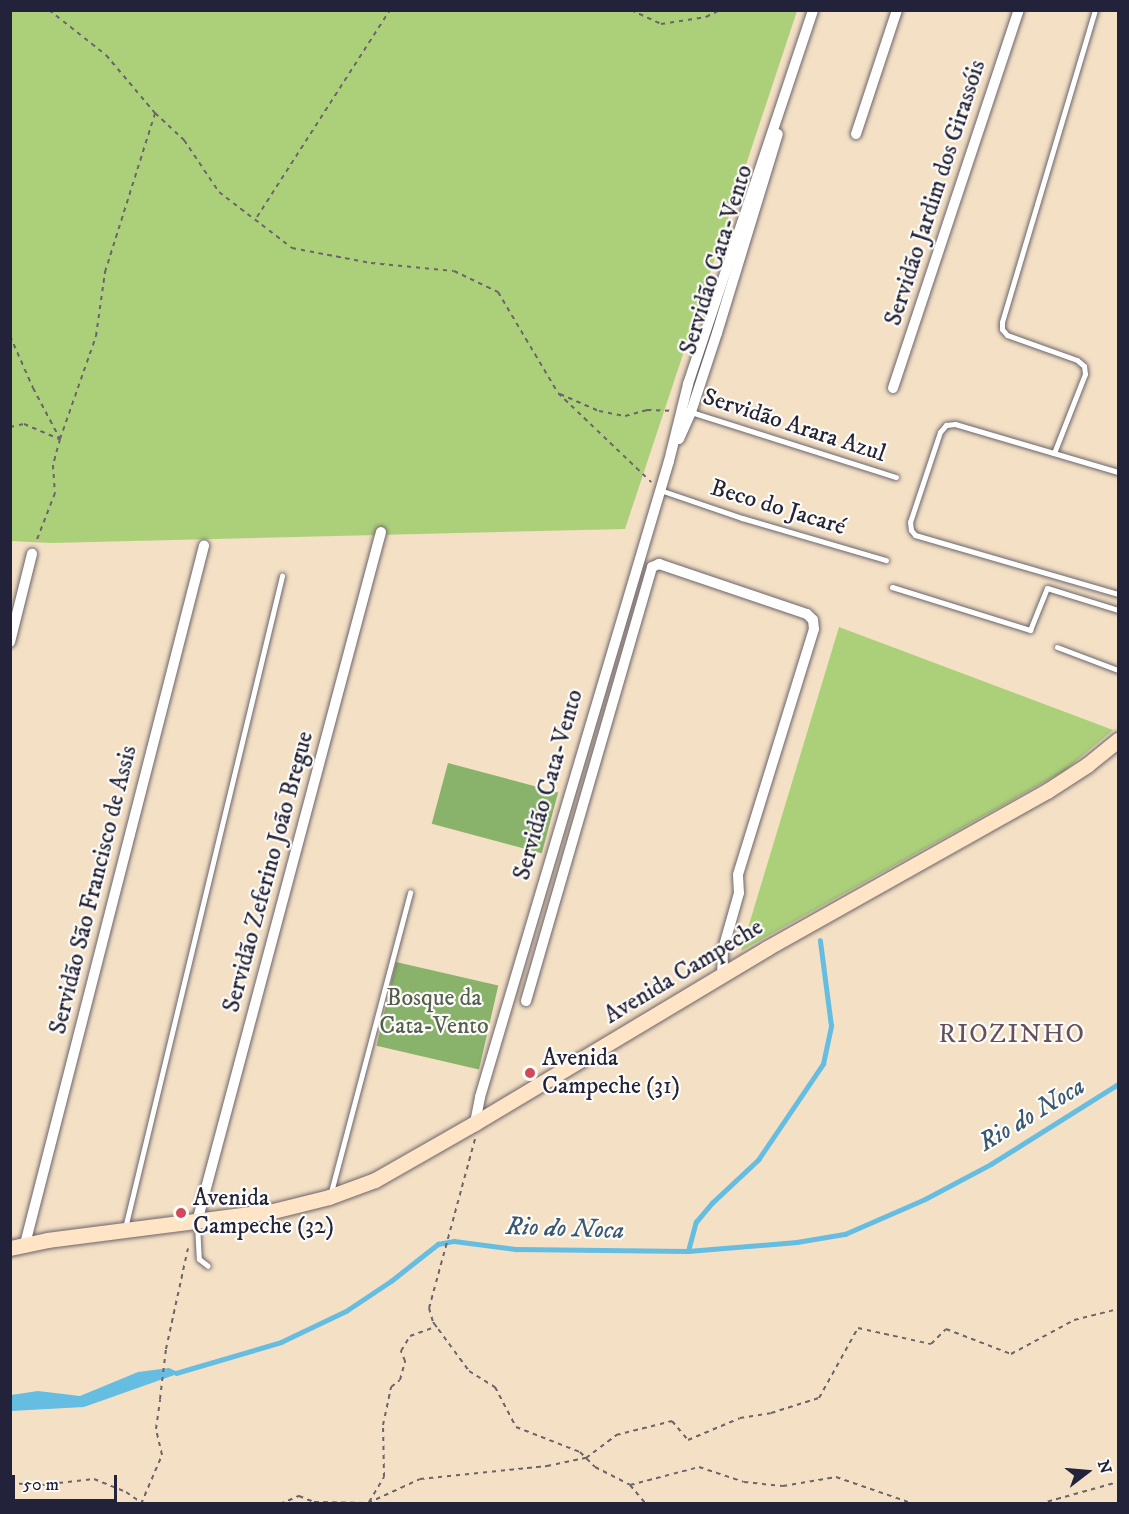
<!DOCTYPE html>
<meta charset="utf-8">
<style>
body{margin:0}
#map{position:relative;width:1129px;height:1514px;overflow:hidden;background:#f4e0c5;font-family:"IM FELL DW Pica",serif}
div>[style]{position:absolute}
.green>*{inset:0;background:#acd07a}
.forest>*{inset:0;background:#89b26a;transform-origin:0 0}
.water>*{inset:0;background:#65bde2}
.stream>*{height:4.5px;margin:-2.25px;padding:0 2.25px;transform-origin:2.25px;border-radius:2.25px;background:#65bde2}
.path>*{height:2px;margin-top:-1px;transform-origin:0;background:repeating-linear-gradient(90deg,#6c646b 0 4.5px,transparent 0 9px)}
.roads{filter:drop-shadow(0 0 2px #6c646b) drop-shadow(0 0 2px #6c646b)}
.service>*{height:5px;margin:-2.5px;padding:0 2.5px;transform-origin:2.5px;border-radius:2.5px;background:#fff}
.minor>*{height:10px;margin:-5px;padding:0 5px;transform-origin:5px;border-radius:5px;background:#fff}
.secondary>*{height:15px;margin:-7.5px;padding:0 7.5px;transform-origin:7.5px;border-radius:7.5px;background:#ffe4c6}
.dots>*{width:16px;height:16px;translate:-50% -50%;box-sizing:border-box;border:3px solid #fdfcf7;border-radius:50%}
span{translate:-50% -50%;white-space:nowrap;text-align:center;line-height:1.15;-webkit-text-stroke:4.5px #fdfcf7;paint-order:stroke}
.street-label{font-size:24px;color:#22223b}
.park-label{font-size:24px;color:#525f51}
.poi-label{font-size:24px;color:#22223b}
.left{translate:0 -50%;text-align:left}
.neighbourhood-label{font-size:26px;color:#664f5d;letter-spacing:1.5px}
.water-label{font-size:26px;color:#395875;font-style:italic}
.frame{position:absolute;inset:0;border:12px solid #22223b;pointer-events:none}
.north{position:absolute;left:1057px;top:1442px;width:60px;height:60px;-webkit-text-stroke:4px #fdfcf7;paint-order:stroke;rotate:74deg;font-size:16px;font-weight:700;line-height:24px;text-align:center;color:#22223b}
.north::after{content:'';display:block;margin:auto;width:21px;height:27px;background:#22223b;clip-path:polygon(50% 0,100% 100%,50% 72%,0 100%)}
.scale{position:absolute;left:12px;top:1475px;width:105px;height:27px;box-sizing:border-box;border:3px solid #22223b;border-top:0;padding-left:8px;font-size:18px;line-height:21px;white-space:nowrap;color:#22223b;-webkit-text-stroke:4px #fdfcf7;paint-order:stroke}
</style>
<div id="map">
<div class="green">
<i style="clip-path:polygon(10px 11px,797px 11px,625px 529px,51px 543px,11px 541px)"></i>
<i style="clip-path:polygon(839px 627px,1113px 730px,1064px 771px,741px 951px)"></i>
</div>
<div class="forest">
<i style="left:448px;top:763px;width:114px;height:63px;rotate:15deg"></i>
<i style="left:396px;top:962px;width:105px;height:86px;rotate:13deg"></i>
</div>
<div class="water">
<i style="clip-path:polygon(169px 1368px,180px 1373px,84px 1407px,11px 1411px,11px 1395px,38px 1391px,80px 1396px,138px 1372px)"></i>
</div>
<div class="stream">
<i style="left:688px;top:1251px;width:30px;rotate:-75deg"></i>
<i style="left:696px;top:1222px;width:25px;rotate:-50deg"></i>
<i style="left:712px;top:1203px;width:63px;rotate:-43.1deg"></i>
<i style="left:758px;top:1160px;width:116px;rotate:-55.9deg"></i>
<i style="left:823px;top:1064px;width:39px;rotate:-78deg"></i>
<i style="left:831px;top:1026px;width:86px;rotate:-97.4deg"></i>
<i style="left:176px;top:1373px;width:109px;rotate:-16.4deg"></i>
<i style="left:281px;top:1342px;width:72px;rotate:-25.5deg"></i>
<i style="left:346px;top:1311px;width:54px;rotate:-33.7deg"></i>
<i style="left:391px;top:1281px;width:60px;rotate:-38.2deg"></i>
<i style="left:438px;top:1244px;width:16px;rotate:-11deg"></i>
<i style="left:454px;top:1241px;width:63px;rotate:7.4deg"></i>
<i style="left:516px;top:1249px;width:172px;rotate:0.7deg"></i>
<i style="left:688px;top:1251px;width:109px;rotate:-4.7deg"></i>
<i style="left:797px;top:1242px;width:49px;rotate:-9.5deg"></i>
<i style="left:845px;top:1234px;width:87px;rotate:-23.6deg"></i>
<i style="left:925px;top:1199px;width:75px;rotate:-27.9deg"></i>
<i style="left:991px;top:1164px;width:150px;rotate:-32.2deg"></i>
</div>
<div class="path">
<i style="left:49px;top:10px;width:73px;rotate:38.3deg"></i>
<i style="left:106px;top:55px;width:76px;rotate:49.8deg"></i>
<i style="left:155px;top:113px;width:40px;rotate:43deg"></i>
<i style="left:184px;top:140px;width:63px;rotate:56.1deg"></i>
<i style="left:219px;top:192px;width:92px;rotate:37.5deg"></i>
<i style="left:292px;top:248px;width:80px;rotate:10.8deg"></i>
<i style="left:371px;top:263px;width:83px;rotate:5.5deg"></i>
<i style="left:454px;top:271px;width:49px;rotate:25.5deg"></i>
<i style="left:498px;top:292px;width:117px;rotate:59.3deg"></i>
<i style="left:558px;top:393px;width:129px;rotate:43.7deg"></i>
<i style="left:631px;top:10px;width:33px;rotate:25deg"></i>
<i style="left:661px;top:24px;width:46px;rotate:-8.8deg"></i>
<i style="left:706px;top:17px;width:16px;rotate:-27deg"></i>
<i style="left:257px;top:217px;width:246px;rotate:-57.3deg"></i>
<i style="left:10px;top:336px;width:57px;rotate:66.1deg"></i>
<i style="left:33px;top:388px;width:58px;rotate:62.1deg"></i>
<i style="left:60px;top:439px;width:27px;rotate:105deg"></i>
<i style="left:53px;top:465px;width:28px;rotate:86deg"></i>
<i style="left:55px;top:493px;width:53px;rotate:111.2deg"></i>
<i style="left:560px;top:394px;width:43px;rotate:23.6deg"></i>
<i style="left:599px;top:411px;width:26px;rotate:11deg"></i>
<i style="left:625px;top:416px;width:23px;rotate:-15deg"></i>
<i style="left:647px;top:410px;width:23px;rotate:2deg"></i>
<i style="left:10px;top:427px;width:14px;rotate:-12deg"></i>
<i style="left:24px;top:424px;width:39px;rotate:23deg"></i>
<i style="left:60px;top:439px;width:109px;rotate:-70.7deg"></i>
<i style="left:96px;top:336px;width:65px;rotate:-82deg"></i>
<i style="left:105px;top:272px;width:167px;rotate:-72.5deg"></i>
<i style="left:475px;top:1139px;width:175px;rotate:105.2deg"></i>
<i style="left:429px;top:1308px;width:15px;rotate:74deg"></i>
<i style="left:433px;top:1322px;width:61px;rotate:53.7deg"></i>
<i style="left:469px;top:1371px;width:31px;rotate:32deg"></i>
<i style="left:495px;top:1387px;width:45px;rotate:62.3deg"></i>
<i style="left:516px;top:1427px;width:69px;rotate:21.3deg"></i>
<i style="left:580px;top:1452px;width:21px;rotate:45deg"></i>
<i style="left:595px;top:1467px;width:39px;rotate:27deg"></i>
<i style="left:630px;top:1485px;width:25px;rotate:50deg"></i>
<i style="left:10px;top:1483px;width:31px;rotate:4deg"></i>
<i style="left:41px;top:1485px;width:53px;rotate:-6.5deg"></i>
<i style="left:94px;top:1479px;width:35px;rotate:22deg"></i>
<i style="left:126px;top:1492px;width:21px;rotate:35deg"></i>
<i style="left:630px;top:1485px;width:71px;rotate:-14.6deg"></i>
<i style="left:699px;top:1467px;width:47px;rotate:18.4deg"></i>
<i style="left:744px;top:1482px;width:39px;rotate:6deg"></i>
<i style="left:783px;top:1486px;width:54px;rotate:-9.6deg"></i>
<i style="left:836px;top:1477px;width:83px;rotate:19.1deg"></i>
<i style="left:369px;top:1502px;width:29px;rotate:-59deg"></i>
<i style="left:384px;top:1477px;width:52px;rotate:-91.1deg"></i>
<i style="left:383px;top:1425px;width:39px;rotate:-78deg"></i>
<i style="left:391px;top:1387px;width:11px;rotate:-38deg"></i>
<i style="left:400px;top:1380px;width:20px;rotate:-75deg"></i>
<i style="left:405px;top:1361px;width:11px;rotate:-112deg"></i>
<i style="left:401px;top:1351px;width:17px;rotate:-59deg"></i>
<i style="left:410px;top:1336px;width:29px;rotate:-20deg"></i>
<i style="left:141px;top:1504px;width:53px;rotate:-66.8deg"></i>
<i style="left:162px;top:1455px;width:27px;rotate:-103deg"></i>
<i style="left:156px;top:1429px;width:30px;rotate:-82deg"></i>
<i style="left:160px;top:1399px;width:50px;rotate:-83.2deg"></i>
<i style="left:166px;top:1349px;width:103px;rotate:-77.7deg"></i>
<i style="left:280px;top:1504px;width:21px;rotate:-23deg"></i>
<i style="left:299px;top:1496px;width:16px;rotate:22deg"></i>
<i style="left:314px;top:1502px;width:54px;rotate:1.1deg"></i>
<i style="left:368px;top:1503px;width:57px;rotate:-24.8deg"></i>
<i style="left:420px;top:1479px;width:128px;rotate:-5.8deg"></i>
<i style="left:547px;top:1466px;width:40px;rotate:-12deg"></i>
<i style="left:586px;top:1458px;width:38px;rotate:-37deg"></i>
<i style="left:616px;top:1435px;width:58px;rotate:-14deg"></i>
<i style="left:672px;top:1421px;width:25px;rotate:50deg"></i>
<i style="left:688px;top:1440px;width:56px;rotate:-22.9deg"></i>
<i style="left:740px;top:1418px;width:31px;rotate:-9deg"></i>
<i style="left:771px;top:1413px;width:50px;rotate:-17.4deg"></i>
<i style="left:819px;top:1398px;width:80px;rotate:-60.9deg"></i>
<i style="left:858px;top:1328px;width:75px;rotate:12.4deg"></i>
<i style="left:931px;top:1344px;width:21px;rotate:-45deg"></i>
<i style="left:946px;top:1329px;width:70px;rotate:21deg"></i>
<i style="left:1011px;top:1354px;width:72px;rotate:-28.4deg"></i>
<i style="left:1074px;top:1320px;width:45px;rotate:-14deg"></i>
<i style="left:1039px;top:1504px;width:82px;rotate:-15.6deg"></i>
</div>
<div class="roads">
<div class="service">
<i style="left:691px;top:412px;width:215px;rotate:17.6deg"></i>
<i style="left:1054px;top:453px;width:85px;rotate:-68.6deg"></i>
<i style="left:1085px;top:374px;width:8px;rotate:-97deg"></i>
<i style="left:1084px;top:366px;width:9px;rotate:-139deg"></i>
<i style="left:1077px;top:360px;width:74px;rotate:-160.3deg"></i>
<i style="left:1007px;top:335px;width:8px;rotate:-130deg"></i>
<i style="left:1002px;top:329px;width:7px;rotate:-90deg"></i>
<i style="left:1002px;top:322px;width:326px;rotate:-73.4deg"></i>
<i style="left:1118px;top:472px;width:170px;rotate:-163.6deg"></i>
<i style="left:955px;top:424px;width:9px;rotate:174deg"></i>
<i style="left:946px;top:425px;width:9px;rotate:131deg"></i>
<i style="left:940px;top:432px;width:95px;rotate:108.4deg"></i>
<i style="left:910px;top:522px;width:8px;rotate:83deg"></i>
<i style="left:911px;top:530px;width:6px;rotate:51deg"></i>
<i style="left:915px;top:535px;width:211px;rotate:16.2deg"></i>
<i style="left:660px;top:490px;width:87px;rotate:18.9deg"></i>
<i style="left:742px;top:518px;width:150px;rotate:16.3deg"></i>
<i style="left:892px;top:587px;width:145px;rotate:17.3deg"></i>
<i style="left:1030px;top:630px;width:45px;rotate:-68deg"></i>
<i style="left:1047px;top:588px;width:74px;rotate:17.2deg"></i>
<i style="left:1057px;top:647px;width:65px;rotate:20.7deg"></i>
<i style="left:331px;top:1192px;width:310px;rotate:-75.2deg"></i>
<i style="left:197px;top:1224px;width:35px;rotate:87deg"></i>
<i style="left:199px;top:1259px;width:11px;rotate:38deg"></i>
<i style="left:125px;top:1228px;width:671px;rotate:-76.46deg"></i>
</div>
<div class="minor">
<i style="left:856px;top:134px;width:131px;rotate:-71.7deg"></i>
<i style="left:893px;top:388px;width:398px;rotate:-71.6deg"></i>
<i style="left:679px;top:439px;width:30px;rotate:-66deg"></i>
<i style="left:691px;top:412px;width:83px;rotate:-71.8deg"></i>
<i style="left:717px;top:333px;width:208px;rotate:-73deg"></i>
<i style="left:10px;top:642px;width:91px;rotate:-76deg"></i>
<i style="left:526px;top:1001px;width:452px;rotate:-73.8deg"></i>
<i style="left:652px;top:567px;width:8px;rotate:-23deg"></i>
<i style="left:659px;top:564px;width:156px;rotate:18.7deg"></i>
<i style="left:807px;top:614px;width:8px;rotate:45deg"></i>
<i style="left:813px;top:620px;width:9px;rotate:84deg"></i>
<i style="left:814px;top:629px;width:257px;rotate:107.2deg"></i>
<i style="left:738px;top:875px;width:18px;rotate:87deg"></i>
<i style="left:739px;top:893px;width:58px;rotate:105.9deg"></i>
<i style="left:723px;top:949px;width:26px;rotate:92deg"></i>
<i style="left:475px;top:1123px;width:26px;rotate:-79deg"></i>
<i style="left:480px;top:1097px;width:663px;rotate:-73.45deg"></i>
<i style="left:669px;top:461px;width:79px;rotate:-76.1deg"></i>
<i style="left:688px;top:384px;width:394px;rotate:-71.5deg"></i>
<i style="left:197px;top:1222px;width:714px;rotate:-75.07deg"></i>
<i style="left:25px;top:1244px;width:721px;rotate:-75.62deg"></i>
</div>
<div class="secondary">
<i style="left:10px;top:1248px;width:38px;rotate:-12deg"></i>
<i style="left:47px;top:1240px;width:228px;rotate:-7.3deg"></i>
<i style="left:273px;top:1211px;width:58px;rotate:-14deg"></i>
<i style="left:329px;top:1197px;width:49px;rotate:-20.3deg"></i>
<i style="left:375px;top:1180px;width:115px;rotate:-29.7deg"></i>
<i style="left:475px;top:1123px;width:340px;rotate:-30.9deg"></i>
<i style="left:767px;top:948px;width:321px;rotate:-29.3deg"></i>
<i style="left:1047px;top:791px;width:48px;rotate:-33deg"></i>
<i style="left:1087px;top:765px;width:40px;rotate:-39deg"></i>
</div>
</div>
<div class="dots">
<i style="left:530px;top:1073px;background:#d1495b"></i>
<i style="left:181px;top:1213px;background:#d1495b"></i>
</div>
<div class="street-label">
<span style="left:936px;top:193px;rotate:-72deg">Servidão Jardim dos Girassóis</span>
<span style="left:717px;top:260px;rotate:-73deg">Servidão Cata-Vento</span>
<span style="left:794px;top:426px;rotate:18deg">Servidão Arara Azul</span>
<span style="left:778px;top:508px;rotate:17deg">Beco do Jacaré</span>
<span style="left:549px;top:785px;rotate:-74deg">Servidão Cata-Vento</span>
<span style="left:269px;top:872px;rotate:-75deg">Servidão Zeferino João Bregue</span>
<span style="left:94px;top:890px;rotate:-76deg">Servidão São Francisco de Assis</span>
<span style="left:684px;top:972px;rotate:-31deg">Avenida Campeche</span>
</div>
<div class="park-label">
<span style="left:434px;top:1013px">Bosque da<br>Cata-Vento</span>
</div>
<div class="poi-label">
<span class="left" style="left:542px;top:1073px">Avenida<br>Campeche (31)</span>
<span class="left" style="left:193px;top:1213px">Avenida<br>Campeche (32)</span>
</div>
<div class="neighbourhood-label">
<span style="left:1012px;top:1035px">RIOZINHO</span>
</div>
<div class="water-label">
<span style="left:1032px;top:1115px;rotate:-31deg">Rio do Noca</span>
<span style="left:565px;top:1229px;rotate:2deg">Rio do Noca</span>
</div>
<div class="frame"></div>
<div class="north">N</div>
<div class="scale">50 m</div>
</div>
